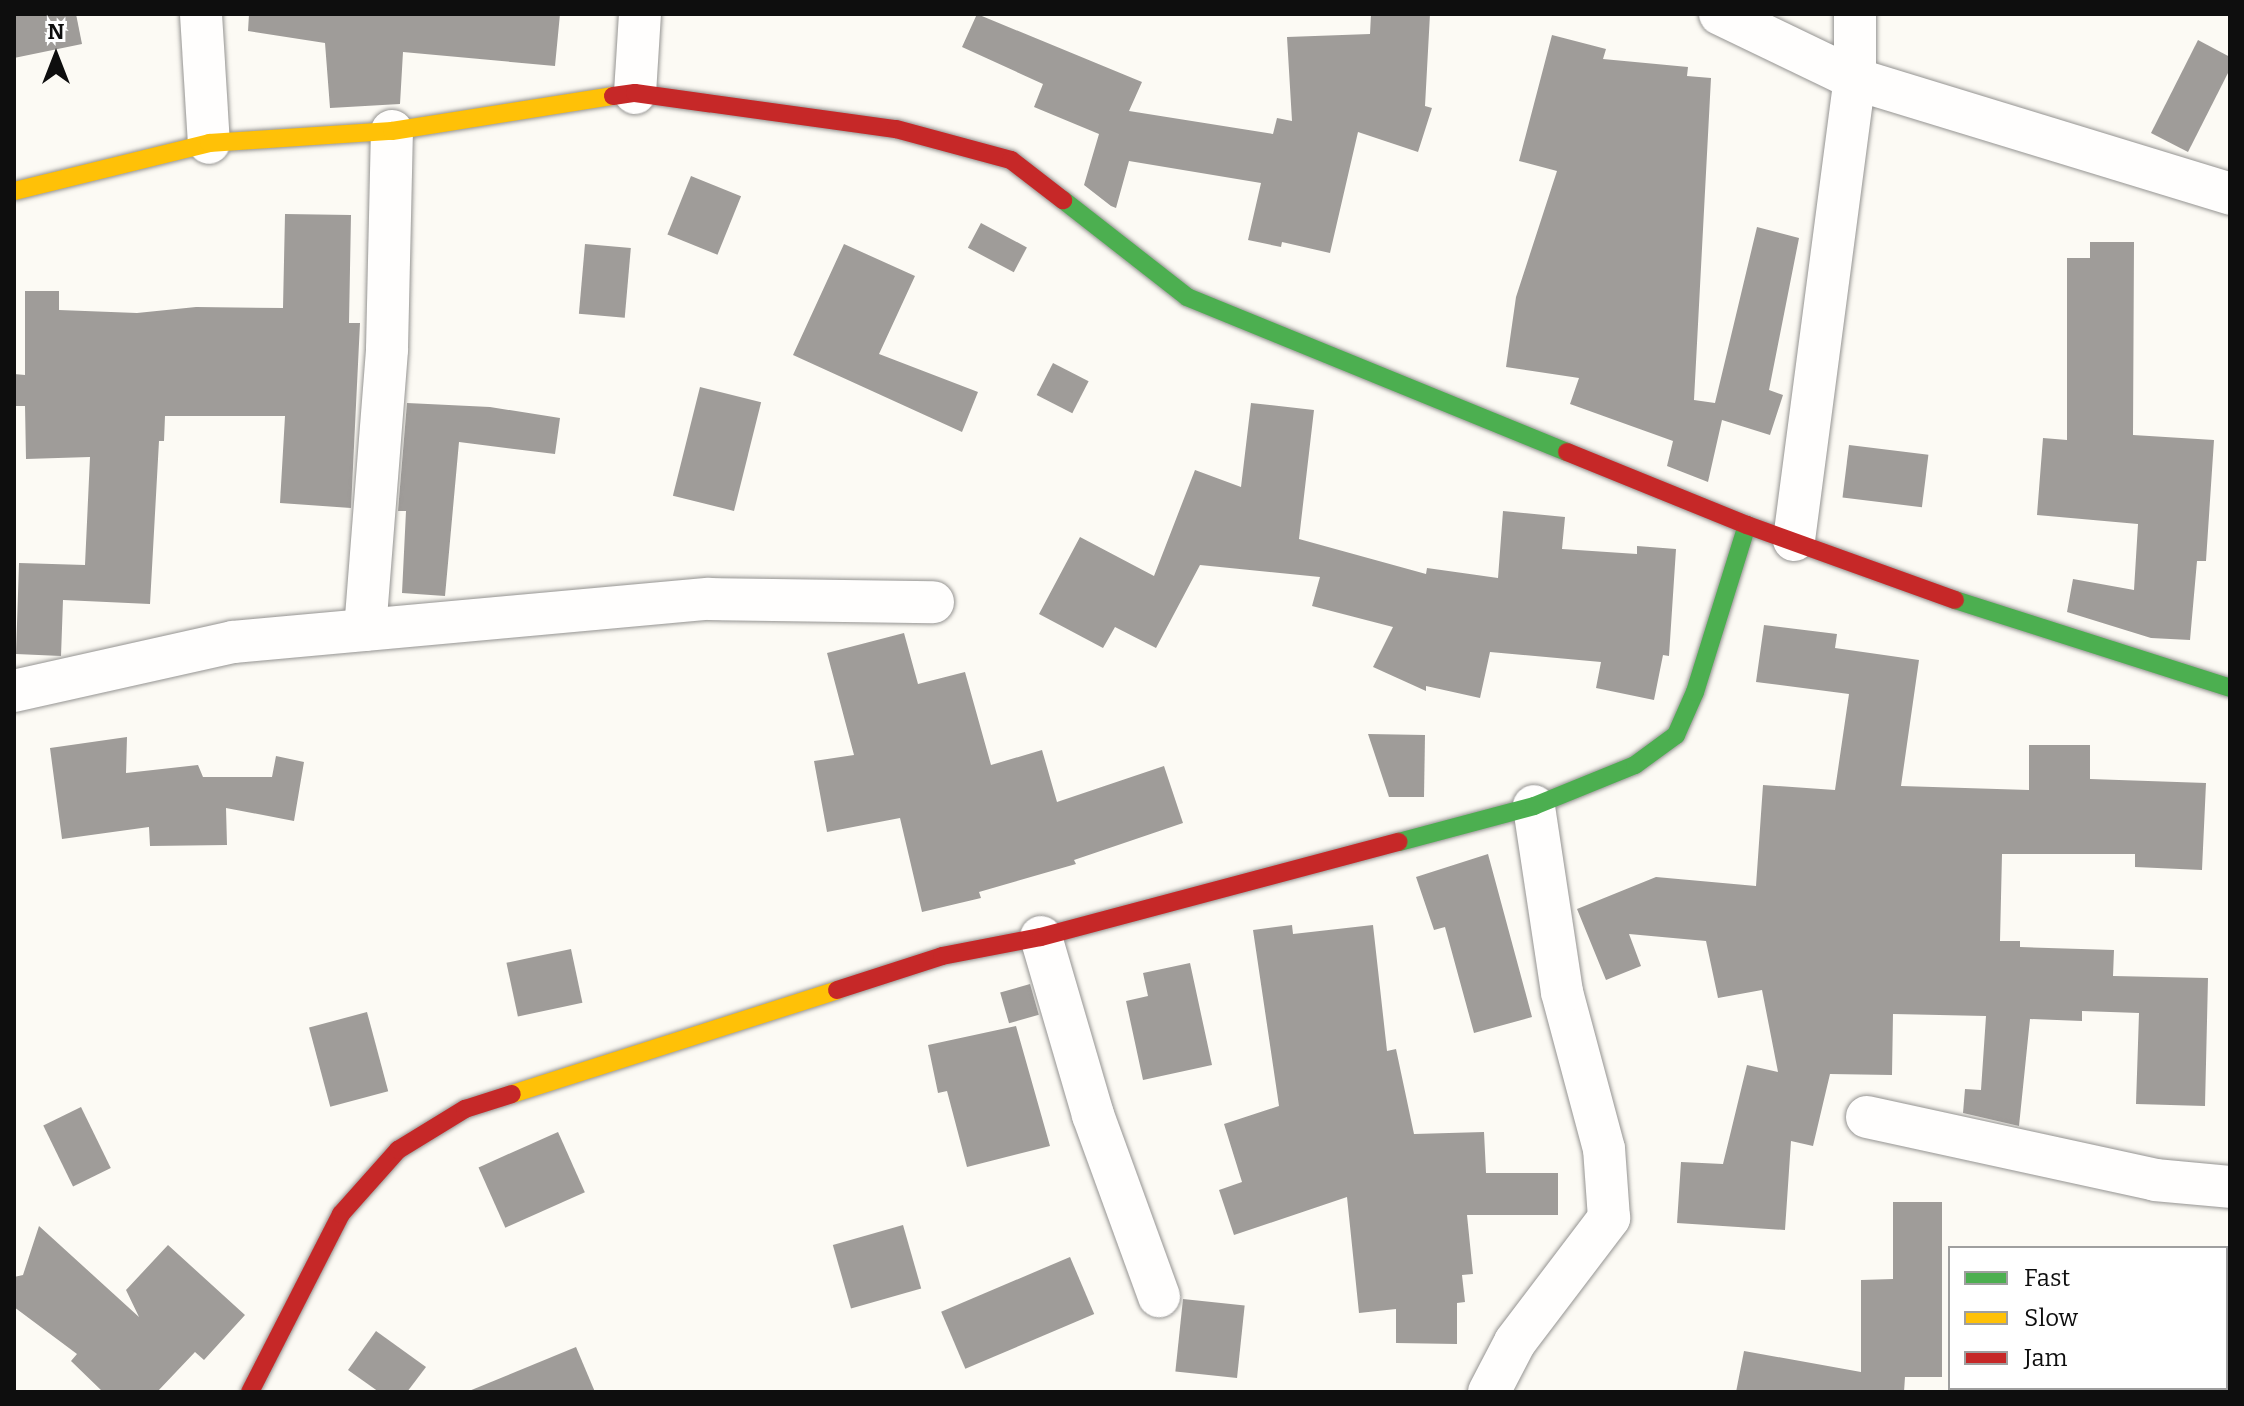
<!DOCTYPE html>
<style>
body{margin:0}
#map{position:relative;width:2244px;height:1406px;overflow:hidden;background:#fcfaf4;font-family:Bitter,serif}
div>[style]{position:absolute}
.building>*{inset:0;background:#9f9c99;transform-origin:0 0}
.roads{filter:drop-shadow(0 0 2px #959492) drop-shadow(0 0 2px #959492)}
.street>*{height:42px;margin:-21px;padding:0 21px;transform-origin:21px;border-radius:21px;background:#fffefd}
.fast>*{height:18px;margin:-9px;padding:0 9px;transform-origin:9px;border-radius:9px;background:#4caf50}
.slow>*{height:18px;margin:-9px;padding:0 9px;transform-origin:9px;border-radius:9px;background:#ffc107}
.jam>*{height:18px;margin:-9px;padding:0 9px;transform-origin:9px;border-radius:9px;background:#c62828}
span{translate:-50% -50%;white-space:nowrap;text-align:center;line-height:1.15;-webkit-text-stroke:8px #fff;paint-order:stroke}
.frame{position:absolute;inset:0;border:16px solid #0e0e0e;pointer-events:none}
.legend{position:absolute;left:1948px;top:1246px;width:280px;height:144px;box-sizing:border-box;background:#fff;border:2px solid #9f9f9f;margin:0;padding:10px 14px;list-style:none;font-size:24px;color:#0e0e0e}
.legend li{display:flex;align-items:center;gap:16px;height:40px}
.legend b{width:40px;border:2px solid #9f9f9f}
.north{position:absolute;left:16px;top:16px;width:80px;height:80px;-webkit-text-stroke:6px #fff;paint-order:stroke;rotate:0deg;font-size:22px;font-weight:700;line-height:32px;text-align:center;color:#0e0e0e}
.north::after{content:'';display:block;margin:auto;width:28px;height:36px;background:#0e0e0e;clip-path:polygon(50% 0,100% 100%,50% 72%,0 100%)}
</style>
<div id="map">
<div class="building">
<i style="clip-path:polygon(14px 14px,76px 14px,82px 44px,14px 58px)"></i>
<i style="clip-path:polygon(249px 14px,560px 14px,555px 66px,403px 52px,400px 104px,330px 108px,325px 43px,248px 31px)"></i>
<i style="clip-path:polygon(977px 14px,1142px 82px,1129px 111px,1273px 134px,1277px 118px,1292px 121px,1287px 37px,1370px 34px,1371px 14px,1430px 14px,1425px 106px,1432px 108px,1418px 152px,1358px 132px,1330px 253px,1282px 242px,1281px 247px,1248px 240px,1261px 183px,1129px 161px,1116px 208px,1111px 206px,1084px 185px,1099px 134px,1034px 107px,1043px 84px,962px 47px)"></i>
<i style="clip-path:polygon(1552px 35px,1606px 49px,1603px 59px,1688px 67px,1687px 76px,1711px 78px,1694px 400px,1715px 403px,1757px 227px,1799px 238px,1769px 390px,1783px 395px,1770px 435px,1722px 420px,1708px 482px,1667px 466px,1673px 441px,1570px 404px,1579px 378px,1506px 367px,1516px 297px,1557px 171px,1519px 161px)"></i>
<i style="clip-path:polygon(2198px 40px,2230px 57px,2230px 69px,2188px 152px,2151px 133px)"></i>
<i style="left:691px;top:176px;width:54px;height:63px;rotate:22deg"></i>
<i style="clip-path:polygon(285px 214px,351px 215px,349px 323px,360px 323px,351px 508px,280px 503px,285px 416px,165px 416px,164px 441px,159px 441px,150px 604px,63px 600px,61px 656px,16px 654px,19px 563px,85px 565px,90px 457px,26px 459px,25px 406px,14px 406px,14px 374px,25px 375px,25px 291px,59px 291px,59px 310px,137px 313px,196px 307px,283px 308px)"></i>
<i style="left:981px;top:223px;width:52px;height:28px;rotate:28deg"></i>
<i style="clip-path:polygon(2090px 242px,2134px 242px,2133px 435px,2214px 440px,2206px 561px,2197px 561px,2190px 640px,2151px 638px,2067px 612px,2073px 579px,2134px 590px,2138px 524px,2037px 515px,2043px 438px,2067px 440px,2067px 258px,2090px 258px)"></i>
<i style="left:585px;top:244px;width:46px;height:70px;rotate:5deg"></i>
<i style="clip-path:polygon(844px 244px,915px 276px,879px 354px,978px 392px,962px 432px,793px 355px)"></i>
<i style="left:1053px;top:363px;width:40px;height:36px;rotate:27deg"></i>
<i style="left:700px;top:387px;width:63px;height:112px;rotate:14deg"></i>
<i style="clip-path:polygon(407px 403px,490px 407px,560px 418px,555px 454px,459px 442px,445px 596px,402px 593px,406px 511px,398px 511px)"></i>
<i style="clip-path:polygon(1251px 403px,1314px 410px,1299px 539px,1426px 574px,1427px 568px,1498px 578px,1503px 511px,1565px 517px,1562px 549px,1637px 554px,1637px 546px,1676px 549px,1669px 656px,1663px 655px,1654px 700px,1596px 688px,1601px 662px,1490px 652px,1480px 698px,1426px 686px,1426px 691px,1373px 667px,1393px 627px,1312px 606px,1320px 577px,1200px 565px,1156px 648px,1115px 627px,1103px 648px,1039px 614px,1080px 537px,1154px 576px,1195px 470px,1241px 487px)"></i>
<i style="left:1849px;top:445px;width:80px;height:53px;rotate:7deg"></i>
<i style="clip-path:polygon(1764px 625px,1837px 634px,1835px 648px,1919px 660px,1901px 786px,2029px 790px,2029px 745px,2090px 745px,2090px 779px,2206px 783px,2202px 870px,2135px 867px,2135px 854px,2002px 854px,2000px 941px,2020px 941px,2020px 947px,2114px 950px,2113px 976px,2208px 978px,2205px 1106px,2136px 1104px,2139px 1013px,2082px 1011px,2082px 1021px,2030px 1019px,2019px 1126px,1963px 1113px,1965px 1089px,1981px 1090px,1986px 1016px,1893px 1014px,1892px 1075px,1830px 1074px,1813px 1146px,1791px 1141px,1785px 1230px,1677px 1223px,1681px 1162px,1723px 1164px,1747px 1065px,1778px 1072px,1762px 990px,1718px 998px,1706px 941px,1629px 934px,1641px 966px,1606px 980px,1577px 909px,1656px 877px,1756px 886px,1763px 785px,1835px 790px,1849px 694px,1756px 682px)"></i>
<i style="clip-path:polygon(904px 633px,918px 684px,965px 672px,991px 765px,1042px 750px,1057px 802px,1164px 766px,1183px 823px,1074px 860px,1076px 864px,979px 892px,981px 898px,922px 912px,900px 818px,827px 832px,814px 761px,854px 755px,827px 653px)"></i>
<i style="clip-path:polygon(1368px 734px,1425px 735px,1424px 797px,1389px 797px)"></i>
<i style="clip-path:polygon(127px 737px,126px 773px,198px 765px,203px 777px,272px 777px,276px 756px,304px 762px,294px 821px,226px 808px,227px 845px,150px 846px,149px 827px,62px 839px,50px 748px)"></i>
<i style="clip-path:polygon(1488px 854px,1532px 1017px,1474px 1033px,1445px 927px,1434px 930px,1416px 877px)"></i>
<i style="clip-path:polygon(1292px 925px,1293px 934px,1373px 925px,1387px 1051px,1396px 1049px,1414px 1134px,1484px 1132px,1486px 1173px,1558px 1173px,1558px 1215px,1467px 1215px,1473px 1274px,1462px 1275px,1465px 1302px,1457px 1303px,1457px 1344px,1396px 1343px,1396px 1309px,1359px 1313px,1347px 1197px,1234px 1235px,1219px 1190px,1242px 1182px,1224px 1124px,1279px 1106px,1253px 930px)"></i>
<i style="left:571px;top:949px;width:55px;height:66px;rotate:78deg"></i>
<i style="clip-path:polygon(1190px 963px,1212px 1065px,1143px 1080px,1126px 1001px,1148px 996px,1143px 973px)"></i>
<i style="left:1030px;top:984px;width:32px;height:31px;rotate:74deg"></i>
<i style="left:367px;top:1012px;width:82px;height:60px;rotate:75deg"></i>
<i style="clip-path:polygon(1016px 1026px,1050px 1146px,967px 1167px,947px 1091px,938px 1093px,928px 1045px)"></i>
<i style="left:81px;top:1107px;width:68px;height:42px;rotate:64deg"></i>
<i style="left:558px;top:1132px;width:66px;height:87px;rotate:66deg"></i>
<i style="clip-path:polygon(1893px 1202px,1942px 1202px,1942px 1377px,1905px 1377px,1904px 1392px,1736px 1392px,1744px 1351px,1861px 1372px,1861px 1280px,1893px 1279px)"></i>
<i style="left:903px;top:1225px;width:66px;height:73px;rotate:74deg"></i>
<i style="clip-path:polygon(39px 1226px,139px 1317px,126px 1290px,168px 1245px,245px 1315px,204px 1360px,195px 1352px,157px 1392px,103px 1392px,71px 1361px,77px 1354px,14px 1307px,14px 1277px,23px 1275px)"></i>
<i style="left:1070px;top:1257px;width:62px;height:140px;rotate:67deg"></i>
<i style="left:1183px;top:1299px;width:62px;height:73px;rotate:6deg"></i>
<i style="clip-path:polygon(376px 1331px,426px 1367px,407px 1392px,379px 1392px,348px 1370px)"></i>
<i style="clip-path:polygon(576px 1347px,595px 1392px,469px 1392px,469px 1391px)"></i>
</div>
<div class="roads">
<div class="street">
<i style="left:201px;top:14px;width:129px;rotate:86.5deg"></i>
<i style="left:1720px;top:14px;width:150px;rotate:25.7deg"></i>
<i style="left:1855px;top:79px;width:392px;rotate:17deg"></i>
<i style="left:635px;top:93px;width:79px;rotate:-86.4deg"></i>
<i style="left:1794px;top:540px;width:465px;rotate:-82.5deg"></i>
<i style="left:1855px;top:79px;width:65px;rotate:-90deg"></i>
<i style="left:365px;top:630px;width:282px;rotate:-85.5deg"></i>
<i style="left:387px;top:349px;width:218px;rotate:-88.7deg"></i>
<i style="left:14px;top:691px;width:224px;rotate:-12.6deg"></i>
<i style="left:233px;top:642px;width:478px;rotate:-5.2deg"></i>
<i style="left:709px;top:599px;width:224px;rotate:0.8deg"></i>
<i style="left:1041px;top:937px;width:185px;rotate:73.7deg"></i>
<i style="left:1093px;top:1115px;width:193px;rotate:70deg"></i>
<i style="left:1867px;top:1117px;width:295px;rotate:12.3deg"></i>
<i style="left:2155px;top:1180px;width:75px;rotate:5.3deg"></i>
<i style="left:1489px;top:1392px;width:56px;rotate:-62.5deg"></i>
<i style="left:1515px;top:1342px;width:156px;rotate:-52.8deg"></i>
<i style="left:1609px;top:1218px;width:69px;rotate:-94.1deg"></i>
<i style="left:1604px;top:1149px;width:163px;rotate:-105deg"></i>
<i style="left:1562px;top:992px;width:188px;rotate:-98.6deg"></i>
</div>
<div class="fast">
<i style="left:1063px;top:200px;width:157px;rotate:38deg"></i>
<i style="left:1187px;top:297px;width:410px;rotate:22.2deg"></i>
<i style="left:1955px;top:600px;width:289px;rotate:17.7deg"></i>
<i style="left:1399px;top:842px;width:140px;rotate:-14.9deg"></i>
<i style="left:1534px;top:806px;width:109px;rotate:-22.1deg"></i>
<i style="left:1635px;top:765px;width:51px;rotate:-36.2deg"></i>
<i style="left:1676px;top:735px;width:47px;rotate:-66.2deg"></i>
<i style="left:1695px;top:692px;width:175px;rotate:-72.7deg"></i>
</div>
<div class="slow">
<i style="left:14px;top:191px;width:201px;rotate:-13.8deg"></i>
<i style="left:209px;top:143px;width:183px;rotate:-3.8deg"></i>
<i style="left:392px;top:131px;width:224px;rotate:-9deg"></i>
<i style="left:512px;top:1094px;width:341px;rotate:-17.7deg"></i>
</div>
<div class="jam">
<i style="left:613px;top:96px;width:22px;rotate:-8deg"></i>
<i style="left:635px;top:93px;width:263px;rotate:7.9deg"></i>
<i style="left:896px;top:129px;width:119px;rotate:15.1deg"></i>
<i style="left:1011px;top:160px;width:66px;rotate:37.6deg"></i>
<i style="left:1567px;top:452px;width:194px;rotate:22.1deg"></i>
<i style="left:1747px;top:525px;width:221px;rotate:19.8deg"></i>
<i style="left:837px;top:990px;width:110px;rotate:-17.9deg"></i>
<i style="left:942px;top:956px;width:101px;rotate:-10.9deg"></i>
<i style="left:1041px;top:937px;width:370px;rotate:-14.9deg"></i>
<i style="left:250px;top:1392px;width:200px;rotate:-62.9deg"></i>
<i style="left:341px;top:1214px;width:86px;rotate:-48.3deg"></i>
<i style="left:398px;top:1150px;width:79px;rotate:-31.5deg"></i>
<i style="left:465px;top:1109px;width:49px;rotate:-17.7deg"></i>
</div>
</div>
<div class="frame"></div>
<ul class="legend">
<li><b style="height:10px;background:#4caf50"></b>Fast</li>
<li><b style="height:10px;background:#ffc107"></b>Slow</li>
<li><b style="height:10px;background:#c62828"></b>Jam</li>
</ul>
<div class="north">N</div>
</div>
